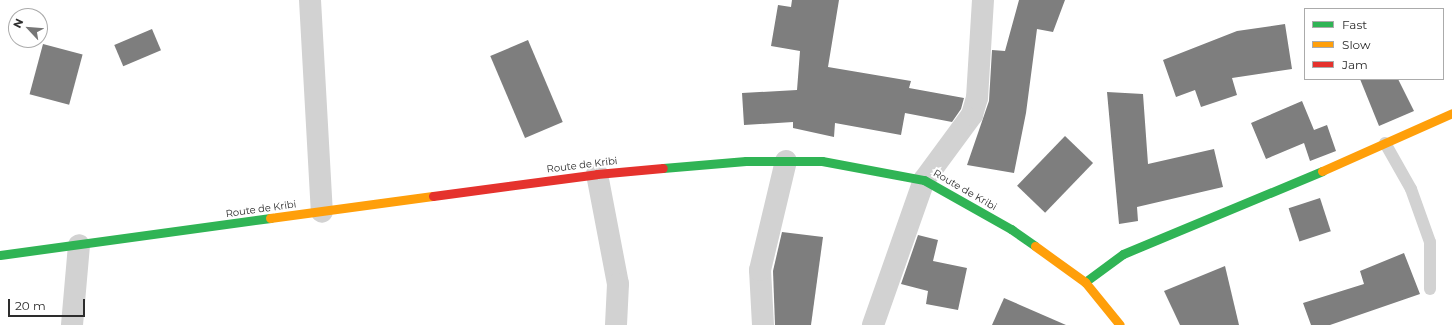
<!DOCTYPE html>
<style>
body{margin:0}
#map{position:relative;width:1452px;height:325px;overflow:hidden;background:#fff;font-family:Montserrat,sans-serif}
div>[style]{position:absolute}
.building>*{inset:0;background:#7e7e7e;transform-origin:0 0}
.lane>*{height:12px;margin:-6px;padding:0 6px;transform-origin:6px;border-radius:6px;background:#d2d2d2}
.street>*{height:22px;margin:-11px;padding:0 11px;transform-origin:11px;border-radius:11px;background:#d2d2d2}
.fast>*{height:9px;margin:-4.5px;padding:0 4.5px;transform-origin:4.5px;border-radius:4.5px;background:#30b455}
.slow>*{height:9px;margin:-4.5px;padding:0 4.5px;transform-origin:4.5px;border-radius:4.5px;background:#ff9f0a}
.jam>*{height:9px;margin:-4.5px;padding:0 4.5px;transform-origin:4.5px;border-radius:4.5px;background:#e5322d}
span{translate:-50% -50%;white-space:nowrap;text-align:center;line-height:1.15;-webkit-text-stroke:4px #fff;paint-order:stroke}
.street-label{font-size:10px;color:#2d2d2d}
.legend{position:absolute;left:1304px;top:8px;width:140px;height:72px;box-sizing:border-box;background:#fff;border:1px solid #ababab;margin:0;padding:5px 7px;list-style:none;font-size:12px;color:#2d2d2d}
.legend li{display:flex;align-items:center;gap:8px;height:20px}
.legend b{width:20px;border:1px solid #ababab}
.north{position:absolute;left:8px;top:8px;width:40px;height:40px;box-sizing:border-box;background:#fff;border:1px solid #ababab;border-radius:50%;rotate:296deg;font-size:11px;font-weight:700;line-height:16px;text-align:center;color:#2d2d2d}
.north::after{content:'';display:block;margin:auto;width:14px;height:18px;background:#767676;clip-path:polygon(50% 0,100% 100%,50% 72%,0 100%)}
.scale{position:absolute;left:8px;top:299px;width:77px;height:18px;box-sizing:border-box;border:2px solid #2d2d2d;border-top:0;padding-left:5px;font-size:12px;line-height:14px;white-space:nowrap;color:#2d2d2d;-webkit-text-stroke:3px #fff;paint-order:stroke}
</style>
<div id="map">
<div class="building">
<i style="clip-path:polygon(792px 0,839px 0,828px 67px,911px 81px,909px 88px,964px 98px,961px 109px,952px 122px,905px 113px,901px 135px,835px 123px,834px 137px,793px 128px,793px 122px,744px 125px,742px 93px,797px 90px,800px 51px,771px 46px,778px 5px,791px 7px)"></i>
<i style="clip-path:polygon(1019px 0,1065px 0,1053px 32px,1037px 29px,1026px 113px,1014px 173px,967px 165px,989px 101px,992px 50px,1005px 51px)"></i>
<i style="clip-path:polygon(1285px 24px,1292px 69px,1232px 78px,1237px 95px,1201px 107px,1195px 90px,1176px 97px,1163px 60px,1237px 31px)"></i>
<i style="left:152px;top:29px;width:23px;height:41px;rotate:67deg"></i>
<i style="left:528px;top:40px;width:89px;height:41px;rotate:67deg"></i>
<i style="left:43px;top:44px;width:41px;height:52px;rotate:15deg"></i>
<i style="clip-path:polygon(1360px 79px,1398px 79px,1414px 111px,1379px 126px)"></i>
<i style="clip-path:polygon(1107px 92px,1143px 94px,1148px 164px,1214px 149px,1223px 187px,1137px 207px,1138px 221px,1119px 224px)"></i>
<i style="clip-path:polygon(1302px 101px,1314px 130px,1327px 125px,1336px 151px,1310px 161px,1304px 143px,1266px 159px,1251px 123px)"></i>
<i style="left:1065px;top:136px;width:39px;height:69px;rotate:44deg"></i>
<i style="left:1320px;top:198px;width:35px;height:33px;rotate:72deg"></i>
<i style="clip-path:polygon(782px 232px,823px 237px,811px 325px,775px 325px,773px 271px)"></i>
<i style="clip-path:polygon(918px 235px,938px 240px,933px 261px,967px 268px,958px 310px,926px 304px,928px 291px,901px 284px)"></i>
<i style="clip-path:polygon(1404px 253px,1420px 294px,1330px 325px,1311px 325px,1303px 303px,1364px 284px,1360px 271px)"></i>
<i style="clip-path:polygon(1225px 266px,1239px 325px,1180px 325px,1164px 291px)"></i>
<i style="clip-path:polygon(1004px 298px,1066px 325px,992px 325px)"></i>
</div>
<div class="lane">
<i style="left:1385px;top:143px;width:53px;rotate:60.5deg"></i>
<i style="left:1411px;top:189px;width:56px;rotate:70.3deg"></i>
<i style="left:1430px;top:242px;width:47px;rotate:90deg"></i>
</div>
<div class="street">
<i style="left:310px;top:0;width:212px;rotate:86.8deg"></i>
<i style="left:597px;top:174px;width:112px;rotate:79.2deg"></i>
<i style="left:618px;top:284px;width:41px;rotate:92.8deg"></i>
<i style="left:72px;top:325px;width:80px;rotate:-85deg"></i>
<i style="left:763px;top:325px;width:55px;rotate:-93.1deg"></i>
<i style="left:760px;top:270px;width:112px;rotate:-76.6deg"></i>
<i style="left:873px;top:325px;width:154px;rotate:-70.6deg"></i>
<i style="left:924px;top:180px;width:81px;rotate:-53.6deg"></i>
<i style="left:972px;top:115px;width:18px;rotate:-74deg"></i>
<i style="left:977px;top:98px;width:98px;rotate:-86.5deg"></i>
</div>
<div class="fast">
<i style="left:663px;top:168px;width:83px;rotate:-4.8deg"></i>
<i style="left:746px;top:161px;width:76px"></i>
<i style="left:822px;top:161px;width:104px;rotate:10.6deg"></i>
<i style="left:924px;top:180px;width:100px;rotate:29.4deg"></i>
<i style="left:1011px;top:229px;width:29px;rotate:35deg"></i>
<i style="left:0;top:255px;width:273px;rotate:-7.8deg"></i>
<i style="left:1085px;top:282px;width:47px;rotate:-36.4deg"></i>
<i style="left:1123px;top:254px;width:216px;rotate:-22.6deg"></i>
</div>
<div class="slow">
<i style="left:1322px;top:171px;width:142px;rotate:-24deg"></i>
<i style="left:270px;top:218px;width:164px;rotate:-7.7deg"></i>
<i style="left:1035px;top:246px;width:62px;rotate:35.8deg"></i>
<i style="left:1085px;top:282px;width:55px;rotate:50.9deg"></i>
</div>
<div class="jam">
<i style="left:433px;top:196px;width:165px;rotate:-7.6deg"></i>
<i style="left:597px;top:174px;width:66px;rotate:-5.2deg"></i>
</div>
<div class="street-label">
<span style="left:582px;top:165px;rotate:-7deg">Route de Kribi</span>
<span style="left:965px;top:190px;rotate:30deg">Route de Kribi</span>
<span style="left:261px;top:209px;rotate:-8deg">Route de Kribi</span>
</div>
<ul class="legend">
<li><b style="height:5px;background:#30b455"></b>Fast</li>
<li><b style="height:5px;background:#ff9f0a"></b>Slow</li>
<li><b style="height:5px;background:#e5322d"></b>Jam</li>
</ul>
<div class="north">N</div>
<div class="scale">20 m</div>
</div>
